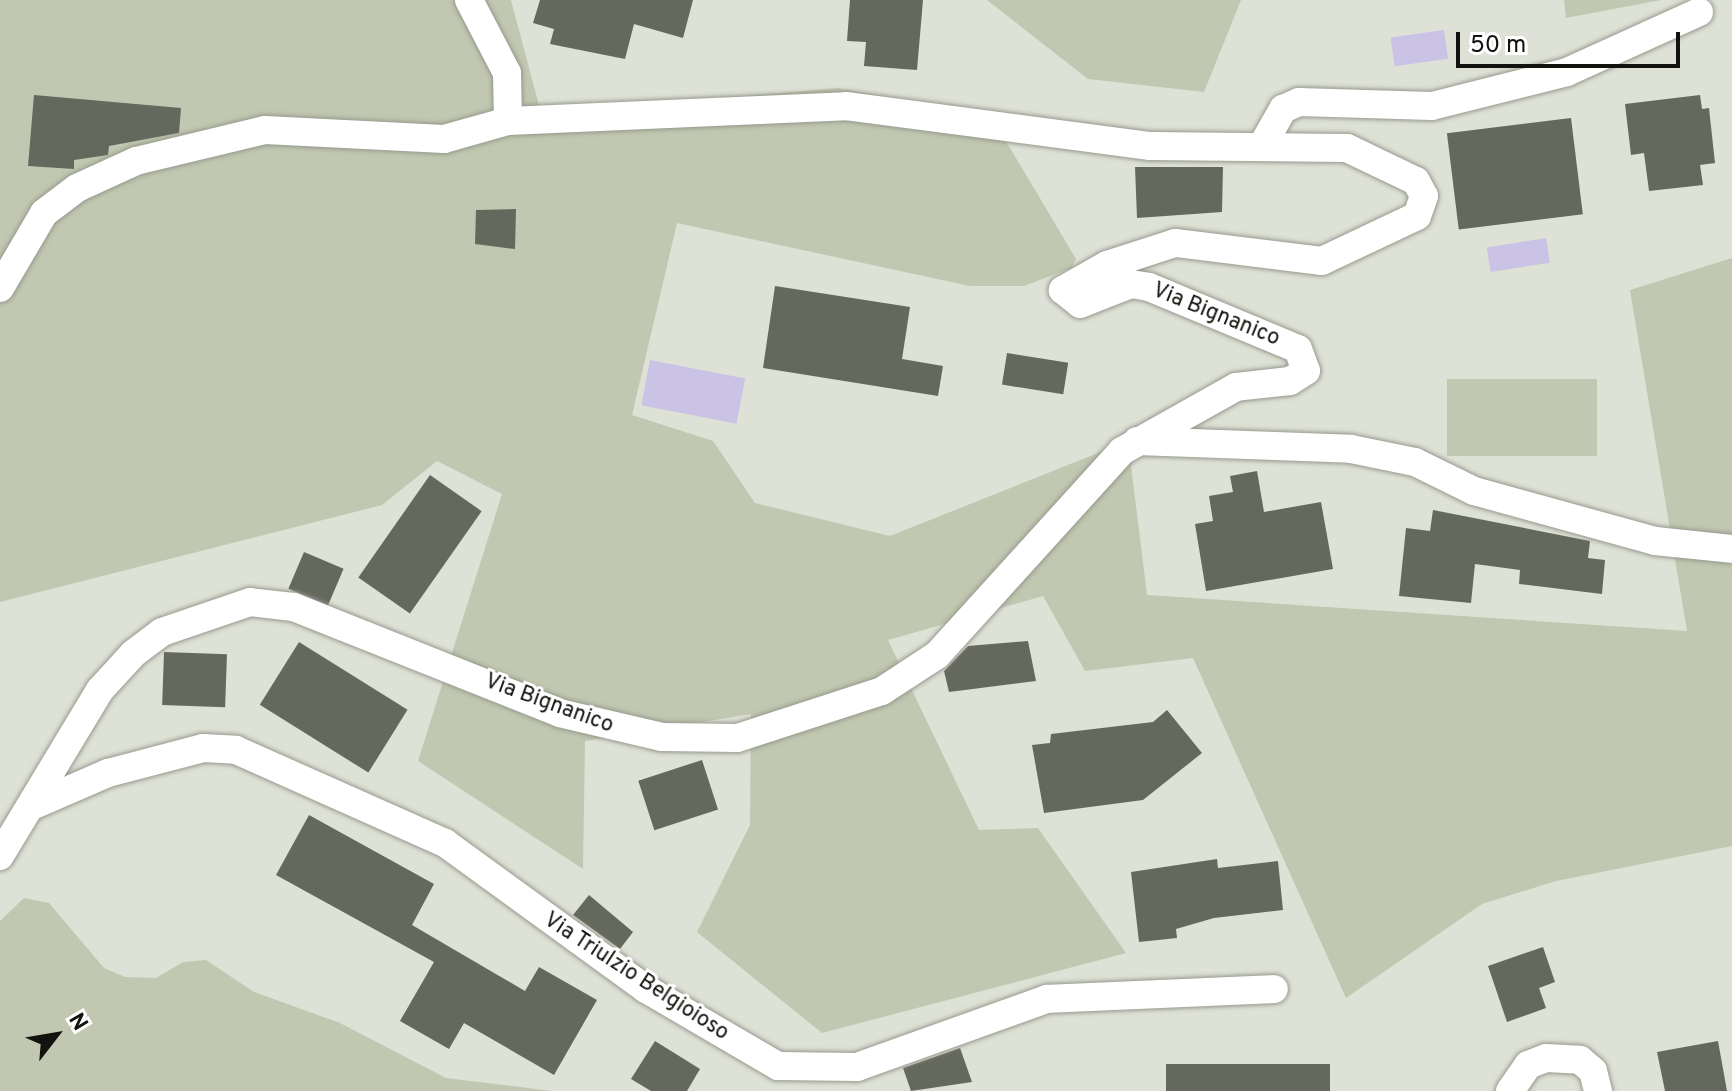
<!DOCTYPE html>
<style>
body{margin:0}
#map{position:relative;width:1732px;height:1091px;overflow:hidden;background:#dee1d5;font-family:Overpass,sans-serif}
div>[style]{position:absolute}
.green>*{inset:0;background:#c1c7b0;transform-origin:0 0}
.water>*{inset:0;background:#cbc3e5;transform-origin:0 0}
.building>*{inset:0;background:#65685d;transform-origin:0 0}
.roads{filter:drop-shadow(0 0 2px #969a8e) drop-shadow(0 0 2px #969a8e)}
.street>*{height:28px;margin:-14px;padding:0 14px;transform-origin:14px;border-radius:14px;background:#fff}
span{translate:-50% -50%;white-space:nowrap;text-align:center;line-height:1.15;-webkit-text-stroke:6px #fff;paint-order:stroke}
.street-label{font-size:22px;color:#12130e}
.north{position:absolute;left:16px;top:995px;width:80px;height:80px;-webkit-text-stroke:6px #fff;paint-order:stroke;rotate:59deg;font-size:22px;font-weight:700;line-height:32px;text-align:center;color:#12130e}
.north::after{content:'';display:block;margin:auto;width:28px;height:36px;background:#12130e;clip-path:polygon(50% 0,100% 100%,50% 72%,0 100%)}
.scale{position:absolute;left:1456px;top:32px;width:224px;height:36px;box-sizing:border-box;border:4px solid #12130e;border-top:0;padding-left:10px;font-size:24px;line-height:28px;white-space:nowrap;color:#12130e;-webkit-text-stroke:6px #fff;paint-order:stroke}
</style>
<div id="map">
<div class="green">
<i style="clip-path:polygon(0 0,511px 0,541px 113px,838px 88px,991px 116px,1076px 259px,1071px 268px,1024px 286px,970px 286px,677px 223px,632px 415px,713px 441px,755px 503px,890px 536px,1128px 441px,1147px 595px,1687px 631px,1630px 290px,1732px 258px,1732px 846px,1556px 881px,1482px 904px,1346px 998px,1193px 658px,1085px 671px,1043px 596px,888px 640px,979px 830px,1038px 828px,1126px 953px,822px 1033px,697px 932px,750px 825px,751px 714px,585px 741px,583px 869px,418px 761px,502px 494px,437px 461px,382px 505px,0 602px)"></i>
<i style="clip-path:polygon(987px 0,1241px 0,1204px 92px,1088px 79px)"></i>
<i style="clip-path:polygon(1564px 0,1661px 0,1566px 18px)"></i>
<i style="left:1447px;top:379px;width:150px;height:77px"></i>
<i style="clip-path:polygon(24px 898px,49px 903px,104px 968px,125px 977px,156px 978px,183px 962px,206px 960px,254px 992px,340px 1023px,446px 1078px,552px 1091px,0 1091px,0 921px)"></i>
</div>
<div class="water">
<i style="left:1444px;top:30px;width:29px;height:54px;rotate:82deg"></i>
<i style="left:1546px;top:238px;width:25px;height:60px;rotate:81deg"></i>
<i style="left:650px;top:360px;width:97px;height:46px;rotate:11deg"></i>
</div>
<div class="building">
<i style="clip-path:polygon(540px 0,693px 0,683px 38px,634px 24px,625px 59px,550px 44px,554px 29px,533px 23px)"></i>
<i style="clip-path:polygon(850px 0,923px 0,917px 70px,864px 66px,866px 42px,847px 41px)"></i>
<i style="clip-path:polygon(34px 95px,181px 108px,179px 133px,109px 146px,108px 155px,74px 160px,74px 169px,28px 166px)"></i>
<i style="clip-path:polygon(1700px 95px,1702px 109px,1709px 108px,1715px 163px,1700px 165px,1703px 185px,1649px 191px,1644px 153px,1631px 155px,1625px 104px)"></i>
<i style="left:1571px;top:118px;width:97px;height:125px;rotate:83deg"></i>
<i style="clip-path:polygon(1135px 167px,1223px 167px,1222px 212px,1137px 218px)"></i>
<i style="clip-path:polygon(516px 209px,515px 249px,475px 244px,476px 210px)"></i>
<i style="clip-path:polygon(775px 286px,910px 307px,902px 359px,943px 366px,938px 396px,763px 368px)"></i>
<i style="left:1007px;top:353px;width:62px;height:32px;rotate:9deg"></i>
<i style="clip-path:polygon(1257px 471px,1264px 512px,1321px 502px,1333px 569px,1206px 591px,1195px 524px,1213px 521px,1209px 496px,1233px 492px,1230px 476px)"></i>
<i style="left:430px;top:475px;width:63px;height:125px;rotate:35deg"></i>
<i style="clip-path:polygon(1433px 510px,1590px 541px,1588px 558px,1605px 560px,1602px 594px,1519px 584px,1520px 570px,1475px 564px,1471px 603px,1399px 596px,1406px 528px,1430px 531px)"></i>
<i style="left:304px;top:552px;width:43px;height:40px;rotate:23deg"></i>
<i style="clip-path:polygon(1028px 641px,1036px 681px,949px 692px,944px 671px,968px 646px)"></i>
<i style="left:299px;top:642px;width:128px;height:74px;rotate:32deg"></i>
<i style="left:164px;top:652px;width:63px;height:53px;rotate:2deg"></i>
<i style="clip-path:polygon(1167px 710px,1202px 753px,1143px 800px,1044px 813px,1032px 745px,1050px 743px,1051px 734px,1153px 722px)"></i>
<i style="left:702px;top:760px;width:52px;height:67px;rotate:72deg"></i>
<i style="clip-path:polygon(309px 815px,434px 884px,412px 925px,525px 991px,539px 967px,597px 1000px,554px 1075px,464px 1023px,449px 1049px,400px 1021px,434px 962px,276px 875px)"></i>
<i style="clip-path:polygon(1217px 859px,1218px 868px,1278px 861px,1283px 910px,1214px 918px,1176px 929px,1177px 938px,1139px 942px,1131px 872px)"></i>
<i style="clip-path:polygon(589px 895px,633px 932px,620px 949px,573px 915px)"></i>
<i style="clip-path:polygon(1543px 947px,1555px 982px,1539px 988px,1546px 1008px,1507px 1022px,1488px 966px)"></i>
<i style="clip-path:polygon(655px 1041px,700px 1069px,687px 1091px,651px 1091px,631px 1079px)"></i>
<i style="clip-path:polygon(1718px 1041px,1727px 1091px,1665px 1091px,1657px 1052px)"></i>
<i style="clip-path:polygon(960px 1048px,972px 1082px,911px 1091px,903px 1068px)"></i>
<i style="left:1330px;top:1064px;width:27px;height:164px;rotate:90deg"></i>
</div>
<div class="roads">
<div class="street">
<i style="left:469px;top:0;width:82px;rotate:62.5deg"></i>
<i style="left:507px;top:73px;width:48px;rotate:88.8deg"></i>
<i style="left:1262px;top:146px;width:43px;rotate:-60.4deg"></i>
<i style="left:1283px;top:109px;width:17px;rotate:-24deg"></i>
<i style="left:1299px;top:102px;width:133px;rotate:1.7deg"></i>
<i style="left:1432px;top:106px;width:139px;rotate:-14.1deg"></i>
<i style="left:1567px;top:72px;width:145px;rotate:-24.4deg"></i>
<i style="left:0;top:288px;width:87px;rotate:-59.6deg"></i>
<i style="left:44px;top:213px;width:41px;rotate:-37.1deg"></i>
<i style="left:77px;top:188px;width:65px;rotate:-24.6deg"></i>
<i style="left:136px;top:161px;width:133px;rotate:-13.5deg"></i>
<i style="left:265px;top:130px;width:179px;rotate:2.9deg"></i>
<i style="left:444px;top:139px;width:66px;rotate:-15.7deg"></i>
<i style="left:508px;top:121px;width:338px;rotate:-2.5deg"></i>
<i style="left:846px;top:106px;width:307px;rotate:7.5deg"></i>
<i style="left:1150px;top:146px;width:197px;rotate:0.6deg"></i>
<i style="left:1347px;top:148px;width:76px;rotate:25.6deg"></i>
<i style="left:1416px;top:181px;width:17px;rotate:62deg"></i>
<i style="left:1424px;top:196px;width:21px;rotate:109deg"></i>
<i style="left:1417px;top:216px;width:105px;rotate:154.7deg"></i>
<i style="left:1322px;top:261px;width:148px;rotate:-173deg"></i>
<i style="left:1175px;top:243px;width:71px;rotate:162.1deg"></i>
<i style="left:1107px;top:265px;width:51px;rotate:150.4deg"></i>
<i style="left:1063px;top:290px;width:22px;rotate:39deg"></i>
<i style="left:1080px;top:304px;width:55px;rotate:-21.4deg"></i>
<i style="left:1131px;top:284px;width:18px;rotate:9deg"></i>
<i style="left:1149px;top:287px;width:161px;rotate:22.6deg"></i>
<i style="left:1298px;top:349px;width:23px;rotate:70deg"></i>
<i style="left:1306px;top:371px;width:19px;rotate:148deg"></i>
<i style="left:1290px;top:381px;width:54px;rotate:173.7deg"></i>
<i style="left:1236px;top:387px;width:131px;rotate:150.7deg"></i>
<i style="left:1122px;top:451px;width:275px;rotate:132.2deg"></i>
<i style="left:937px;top:655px;width:66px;rotate:146.8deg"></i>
<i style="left:882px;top:691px;width:152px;rotate:162deg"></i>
<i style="left:737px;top:738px;width:75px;rotate:-179.2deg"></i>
<i style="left:662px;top:737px;width:105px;rotate:-166.8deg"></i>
<i style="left:560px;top:713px;width:287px;rotate:-158.3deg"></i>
<i style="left:293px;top:607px;width:43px;rotate:-173.4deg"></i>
<i style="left:250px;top:602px;width:93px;rotate:161.2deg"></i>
<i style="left:162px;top:632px;width:36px;rotate:143deg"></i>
<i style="left:133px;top:654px;width:49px;rotate:132.5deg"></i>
<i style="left:100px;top:690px;width:194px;rotate:121.1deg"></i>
<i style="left:1137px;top:441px;width:214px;rotate:2.1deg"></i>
<i style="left:1351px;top:449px;width:65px;rotate:11.5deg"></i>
<i style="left:1415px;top:462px;width:66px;rotate:26.2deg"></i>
<i style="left:1474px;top:491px;width:188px;rotate:15.4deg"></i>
<i style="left:1655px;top:541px;width:77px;rotate:5.9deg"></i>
<i style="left:32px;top:806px;width:83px;rotate:-23.5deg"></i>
<i style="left:108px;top:773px;width:98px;rotate:-14.7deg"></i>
<i style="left:203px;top:748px;width:33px;rotate:3deg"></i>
<i style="left:236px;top:750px;width:229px;rotate:24deg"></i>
<i style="left:445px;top:843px;width:248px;rotate:36deg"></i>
<i style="left:646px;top:989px;width:153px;rotate:30.3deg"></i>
<i style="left:778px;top:1066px;width:79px;rotate:0.7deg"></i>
<i style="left:857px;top:1067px;width:202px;rotate:-19.7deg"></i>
<i style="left:1047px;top:999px;width:227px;rotate:-2.5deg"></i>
<i style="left:1510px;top:1091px;width:32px;rotate:-55deg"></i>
<i style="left:1528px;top:1065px;width:19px;rotate:-21deg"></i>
<i style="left:1546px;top:1058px;width:34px;rotate:3deg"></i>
<i style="left:1580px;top:1060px;width:17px;rotate:40deg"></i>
<i style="left:1593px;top:1071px;width:21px;rotate:76deg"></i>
</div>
</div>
<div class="street-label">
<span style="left:1216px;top:315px;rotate:22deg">Via Bignanico</span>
<span style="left:549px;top:704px;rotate:20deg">Via Bignanico</span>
<span style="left:636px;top:977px;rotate:33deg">Via Triulzio Belgioioso</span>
</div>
<div class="north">N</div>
<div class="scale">50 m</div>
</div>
